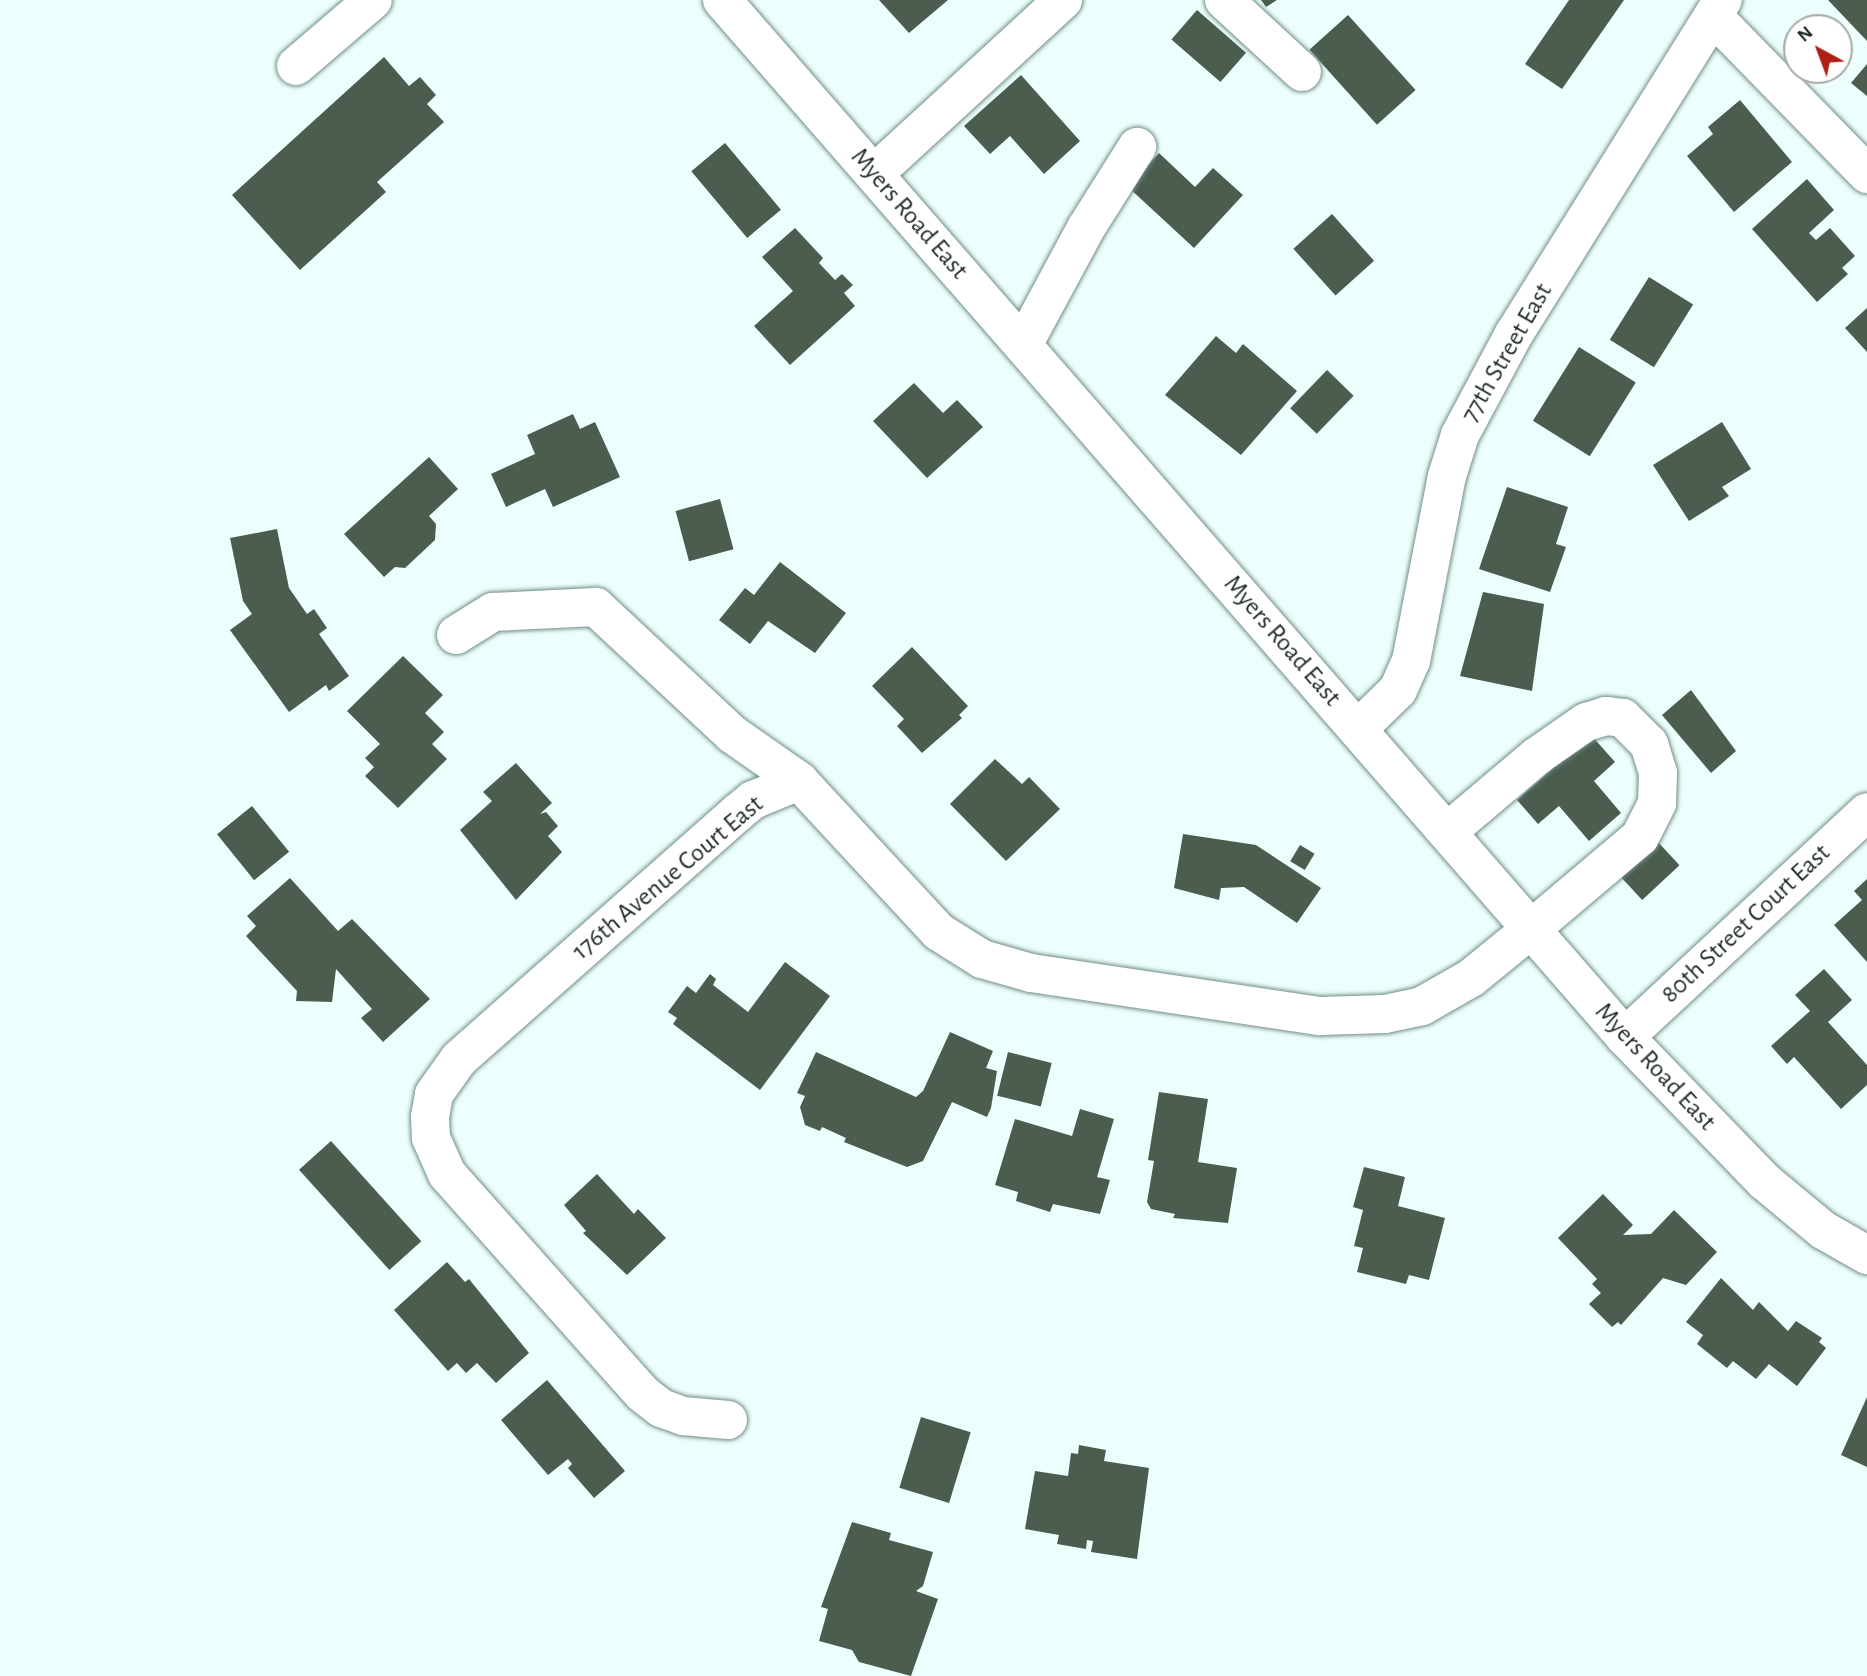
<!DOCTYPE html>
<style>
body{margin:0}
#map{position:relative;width:1867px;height:1676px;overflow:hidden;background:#edfffc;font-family:"Alegreya Sans",sans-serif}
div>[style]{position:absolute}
.building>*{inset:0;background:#4a5d4f;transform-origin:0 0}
.roads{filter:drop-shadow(0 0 2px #728d89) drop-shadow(0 0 2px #728d89)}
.minor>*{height:38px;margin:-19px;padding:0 19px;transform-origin:19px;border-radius:19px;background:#fff}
span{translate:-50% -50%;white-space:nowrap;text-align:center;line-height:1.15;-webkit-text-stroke:7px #fff;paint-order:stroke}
.street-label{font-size:26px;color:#1f2b29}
.north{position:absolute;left:1783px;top:14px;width:70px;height:70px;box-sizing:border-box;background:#fff;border:2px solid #a5aaa9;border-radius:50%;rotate:319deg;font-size:19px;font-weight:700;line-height:28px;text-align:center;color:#1f2b29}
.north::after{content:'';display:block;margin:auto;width:24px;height:32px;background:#af1f15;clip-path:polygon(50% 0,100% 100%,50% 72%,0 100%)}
</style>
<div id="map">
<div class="building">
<i style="clip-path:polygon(879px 0,948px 0,909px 33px)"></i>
<i style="clip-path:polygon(1261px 0,1277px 0,1266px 7px)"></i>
<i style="clip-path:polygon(1569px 0,1624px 0,1562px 89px,1525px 64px)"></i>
<i style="clip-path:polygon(1828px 0,1867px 0,1867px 41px)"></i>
<i style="left:1197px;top:10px;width:65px;height:39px;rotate:41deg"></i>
<i style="left:1348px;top:15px;width:101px;height:52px;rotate:48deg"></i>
<i style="clip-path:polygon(384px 57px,409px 86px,420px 77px,436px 95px,427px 104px,444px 122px,377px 182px,386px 192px,300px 270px,232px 195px)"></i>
<i style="clip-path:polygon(1867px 64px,1867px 96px,1851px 83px)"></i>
<i style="clip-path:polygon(1021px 75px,1080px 141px,1044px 174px,1010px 136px,990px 154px,964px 126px)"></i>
<i style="clip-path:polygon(1740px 100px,1792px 162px,1734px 212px,1687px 156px,1713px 134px,1708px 127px)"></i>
<i style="left:725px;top:143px;width:87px;height:44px;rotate:50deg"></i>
<i style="clip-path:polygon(1159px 153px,1195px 187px,1213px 168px,1243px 195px,1194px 248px,1128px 187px)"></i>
<i style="clip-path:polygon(1807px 179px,1834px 210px,1809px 233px,1816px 240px,1830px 228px,1855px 256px,1842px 268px,1848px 274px,1817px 302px,1752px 229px)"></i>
<i style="left:1332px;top:214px;width:63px;height:52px;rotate:48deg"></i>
<i style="clip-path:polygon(795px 228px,823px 258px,819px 263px,835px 280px,842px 274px,853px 285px,844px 293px,855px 306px,790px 365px,754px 326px,793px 291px,762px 257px)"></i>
<i style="left:1649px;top:277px;width:52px;height:74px;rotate:32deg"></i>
<i style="clip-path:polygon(1867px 308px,1867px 352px,1845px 328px)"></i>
<i style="clip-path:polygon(1216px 336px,1236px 353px,1243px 344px,1297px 391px,1241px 455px,1165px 395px)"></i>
<i style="left:1579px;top:347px;width:67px;height:87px;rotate:32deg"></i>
<i style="left:1327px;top:370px;width:37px;height:53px;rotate:44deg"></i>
<i style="clip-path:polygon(914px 383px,943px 413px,957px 400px,983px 427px,927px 478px,873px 421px)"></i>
<i style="clip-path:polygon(573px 414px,580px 429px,595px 422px,620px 477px,553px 507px,545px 489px,506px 507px,491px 474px,535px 454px,527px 435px)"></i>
<i style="clip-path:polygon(1722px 422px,1751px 469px,1722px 487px,1729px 496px,1689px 521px,1653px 465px)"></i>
<i style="clip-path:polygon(429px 457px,458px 489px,429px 516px,436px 524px,435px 540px,405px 568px,395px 567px,384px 577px,344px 534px)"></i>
<i style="clip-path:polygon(1507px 487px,1568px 507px,1556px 544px,1566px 547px,1550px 592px,1479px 569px)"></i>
<i style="left:720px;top:499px;width:52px;height:46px;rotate:75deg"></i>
<i style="clip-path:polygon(277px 529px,289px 588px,307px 614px,314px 609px,327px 628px,319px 634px,349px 676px,329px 691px,326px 685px,289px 712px,230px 630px,252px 614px,243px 601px,230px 538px)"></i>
<i style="clip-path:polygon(780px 562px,846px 613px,815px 653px,768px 621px,750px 644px,719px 620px,745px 588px,754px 595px)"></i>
<i style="clip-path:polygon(1483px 592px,1544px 604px,1532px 691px,1460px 676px)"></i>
<i style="clip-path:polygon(912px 647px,968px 706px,959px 715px,962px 718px,922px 753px,897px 726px,904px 719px,872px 686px)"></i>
<i style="clip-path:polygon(403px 656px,443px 695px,425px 713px,444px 732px,432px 744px,447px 759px,398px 808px,365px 776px,374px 767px,365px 758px,380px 744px,347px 711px)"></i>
<i style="clip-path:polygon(1691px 690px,1736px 751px,1711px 773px,1662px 715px)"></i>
<i style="clip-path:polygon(1591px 735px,1615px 762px,1594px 781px,1621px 813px,1589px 841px,1559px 806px,1538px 824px,1517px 800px)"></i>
<i style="clip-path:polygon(995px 759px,1022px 784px,1029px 777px,1060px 809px,1006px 861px,950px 804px)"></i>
<i style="clip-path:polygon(516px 763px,552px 803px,540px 814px,546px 812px,558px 826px,548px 836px,562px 852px,516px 900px,460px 830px,492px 801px,483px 792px)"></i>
<i style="left:252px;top:806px;width:59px;height:45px;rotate:51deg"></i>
<i style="clip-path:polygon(1183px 834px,1256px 845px,1321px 888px,1297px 923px,1244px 887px,1221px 888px,1219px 900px,1174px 888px)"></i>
<i style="left:1657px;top:841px;width:33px;height:51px;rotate:47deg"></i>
<i style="left:1300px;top:845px;width:17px;height:19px;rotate:31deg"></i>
<i style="clip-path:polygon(290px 878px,338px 931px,352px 919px,430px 999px,383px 1042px,361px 1018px,372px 1009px,336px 969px,332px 1002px,296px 1001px,297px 991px,246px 936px,256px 926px,247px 916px)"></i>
<i style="clip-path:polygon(1867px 879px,1867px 962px,1834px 925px,1862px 900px,1854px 891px)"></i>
<i style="clip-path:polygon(785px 962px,830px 996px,760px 1090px,673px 1024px,677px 1018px,668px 1012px,687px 986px,696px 993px,710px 974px,716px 979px,713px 985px,748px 1012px)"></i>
<i style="clip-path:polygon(1824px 969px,1852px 1000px,1828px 1022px,1867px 1065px,1867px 1085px,1841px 1109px,1794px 1057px,1787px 1064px,1771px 1046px,1810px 1011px,1795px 995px)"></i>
<i style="clip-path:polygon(950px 1032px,993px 1051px,986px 1068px,997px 1071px,991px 1108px,987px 1117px,952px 1102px,923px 1161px,907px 1167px,844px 1142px,846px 1138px,822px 1127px,820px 1131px,805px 1125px,800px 1107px,805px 1096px,797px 1093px,816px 1052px,916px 1097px,923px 1091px)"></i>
<i style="left:1008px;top:1052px;width:45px;height:45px;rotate:14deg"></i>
<i style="clip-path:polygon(1159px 1092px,1208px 1099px,1198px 1162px,1237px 1168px,1228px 1223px,1173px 1218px,1175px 1214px,1151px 1209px,1147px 1202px,1154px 1161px,1148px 1160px)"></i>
<i style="clip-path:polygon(1080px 1109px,1114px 1119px,1097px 1177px,1110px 1180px,1100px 1214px,1053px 1204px,1050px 1212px,1016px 1201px,1018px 1192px,995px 1185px,1015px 1119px,1072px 1136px)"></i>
<i style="left:331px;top:1141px;width:135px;height:43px;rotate:48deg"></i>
<i style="clip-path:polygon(1364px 1167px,1405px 1177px,1398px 1206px,1445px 1218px,1429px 1280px,1409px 1275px,1406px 1284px,1357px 1272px,1363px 1248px,1354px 1246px,1363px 1210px,1353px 1207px)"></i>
<i style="clip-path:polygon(597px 1174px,634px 1214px,638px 1209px,666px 1238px,627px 1275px,583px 1233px,586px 1231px,564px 1205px)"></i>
<i style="clip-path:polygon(1603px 1194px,1633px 1225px,1623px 1235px,1651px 1234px,1674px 1210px,1717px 1252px,1686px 1285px,1663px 1278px,1621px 1325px,1618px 1322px,1612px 1327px,1589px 1304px,1601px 1293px,1592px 1284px,1597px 1279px,1558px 1238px)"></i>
<i style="clip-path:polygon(447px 1262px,465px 1282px,469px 1279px,529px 1353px,496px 1383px,477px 1363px,466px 1373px,457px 1363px,448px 1371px,394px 1310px)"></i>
<i style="clip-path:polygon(1721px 1278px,1753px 1310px,1759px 1302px,1788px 1331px,1796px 1321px,1822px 1338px,1819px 1342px,1826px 1348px,1797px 1386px,1769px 1364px,1756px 1379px,1733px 1361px,1727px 1368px,1697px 1344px,1703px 1335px,1686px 1322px)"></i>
<i style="clip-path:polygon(547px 1380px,625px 1471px,594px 1498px,568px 1468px,572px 1464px,568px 1459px,548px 1475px,501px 1420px)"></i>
<i style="clip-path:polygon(1867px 1397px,1867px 1467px,1841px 1455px)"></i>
<i style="left:921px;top:1417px;width:52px;height:74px;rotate:17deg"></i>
<i style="clip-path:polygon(1079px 1445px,1106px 1450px,1104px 1461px,1149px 1468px,1137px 1559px,1091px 1552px,1093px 1541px,1087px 1540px,1086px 1549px,1057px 1544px,1059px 1535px,1025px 1529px,1035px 1471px,1068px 1476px,1071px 1453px,1078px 1454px)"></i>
<i style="clip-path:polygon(852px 1522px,891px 1533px,889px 1540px,933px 1552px,923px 1586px,916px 1591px,938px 1599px,911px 1676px,859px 1662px,852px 1650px,819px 1641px,828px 1609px,821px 1607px)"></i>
</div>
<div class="roads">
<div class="minor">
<i style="left:722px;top:0;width:1375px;rotate:48.95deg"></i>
<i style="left:1625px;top:1037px;width:200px;rotate:46deg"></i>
<i style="left:1764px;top:1181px;width:77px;rotate:39.7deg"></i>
<i style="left:1823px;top:1230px;width:51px;rotate:29.6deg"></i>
<i style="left:1224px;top:0;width:106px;rotate:42.7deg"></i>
<i style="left:1713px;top:16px;width:221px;rotate:45.7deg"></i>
<i style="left:296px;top:66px;width:101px;rotate:-40.6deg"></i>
<i style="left:874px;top:174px;width:257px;rotate:-42.6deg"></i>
<i style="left:1023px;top:345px;width:133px;rotate:-61.7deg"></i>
<i style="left:1086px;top:228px;width:96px;rotate:-57.8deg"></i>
<i style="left:456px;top:635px;width:44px;rotate:-31.9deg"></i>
<i style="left:493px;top:612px;width:103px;rotate:-2.8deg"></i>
<i style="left:596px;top:607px;width:186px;rotate:43deg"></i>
<i style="left:732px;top:734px;width:82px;rotate:35deg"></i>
<i style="left:799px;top:781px;width:206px;rotate:47.2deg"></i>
<i style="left:939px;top:932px;width:51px;rotate:32.1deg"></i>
<i style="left:982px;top:959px;width:51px;rotate:15.9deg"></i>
<i style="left:1031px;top:973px;width:292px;rotate:8.5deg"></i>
<i style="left:1320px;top:1016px;width:65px;rotate:-1.8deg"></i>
<i style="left:1385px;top:1014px;width:38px;rotate:-12deg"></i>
<i style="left:1422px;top:1006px;width:56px;rotate:-29.7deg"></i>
<i style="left:1471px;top:978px;width:76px;rotate:-39.1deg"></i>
<i style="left:1530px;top:930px;width:144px;rotate:-40.2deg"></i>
<i style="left:1640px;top:837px;width:38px;rotate:-63deg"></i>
<i style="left:1657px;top:803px;width:30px;rotate:-88deg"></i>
<i style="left:1658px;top:773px;width:30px;rotate:-107deg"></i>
<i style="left:1649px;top:744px;width:37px;rotate:-135deg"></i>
<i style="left:1623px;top:718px;width:17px;rotate:-173deg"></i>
<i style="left:1606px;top:716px;width:21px;rotate:163deg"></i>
<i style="left:1586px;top:722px;width:60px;rotate:145.2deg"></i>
<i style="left:1537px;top:756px;width:118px;rotate:139.8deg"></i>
<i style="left:1358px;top:729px;width:56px;rotate:-44.3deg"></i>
<i style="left:1398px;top:690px;width:32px;rotate:-66deg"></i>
<i style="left:1411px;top:661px;width:188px;rotate:-79deg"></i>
<i style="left:1447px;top:476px;width:43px;rotate:-72.4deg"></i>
<i style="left:1460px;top:435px;width:115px;rotate:-61.9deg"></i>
<i style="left:1514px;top:334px;width:394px;rotate:-58deg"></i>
<i style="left:1625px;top:1037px;width:330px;rotate:-42.9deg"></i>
<i style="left:728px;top:1420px;width:45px;rotate:-174.9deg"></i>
<i style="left:683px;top:1416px;width:23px;rotate:-160deg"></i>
<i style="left:661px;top:1408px;width:24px;rotate:-142deg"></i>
<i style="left:642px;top:1393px;width:293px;rotate:-131.7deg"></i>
<i style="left:447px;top:1174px;width:39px;rotate:-114deg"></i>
<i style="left:431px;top:1138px;width:21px;rotate:-93deg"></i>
<i style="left:430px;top:1117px;width:23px;rotate:-80deg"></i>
<i style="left:434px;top:1094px;width:43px;rotate:-54.5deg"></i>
<i style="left:459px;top:1059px;width:371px;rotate:-41.5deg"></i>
<i style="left:737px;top:813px;width:21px;rotate:-39deg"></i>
<i style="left:753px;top:800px;width:50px;rotate:-22.4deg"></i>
</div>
</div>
<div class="street-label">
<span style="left:909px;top:214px;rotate:49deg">Myers Road East</span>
<span style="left:1507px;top:353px;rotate:-60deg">77th Street East</span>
<span style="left:1282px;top:641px;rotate:49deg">Myers Road East</span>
<span style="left:668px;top:878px;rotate:-40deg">176th Avenue Court East</span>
<span style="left:1746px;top:924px;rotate:-43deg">80th Street Court East</span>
<span style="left:1655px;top:1067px;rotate:47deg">Myers Road East</span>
</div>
<div class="north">N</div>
</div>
